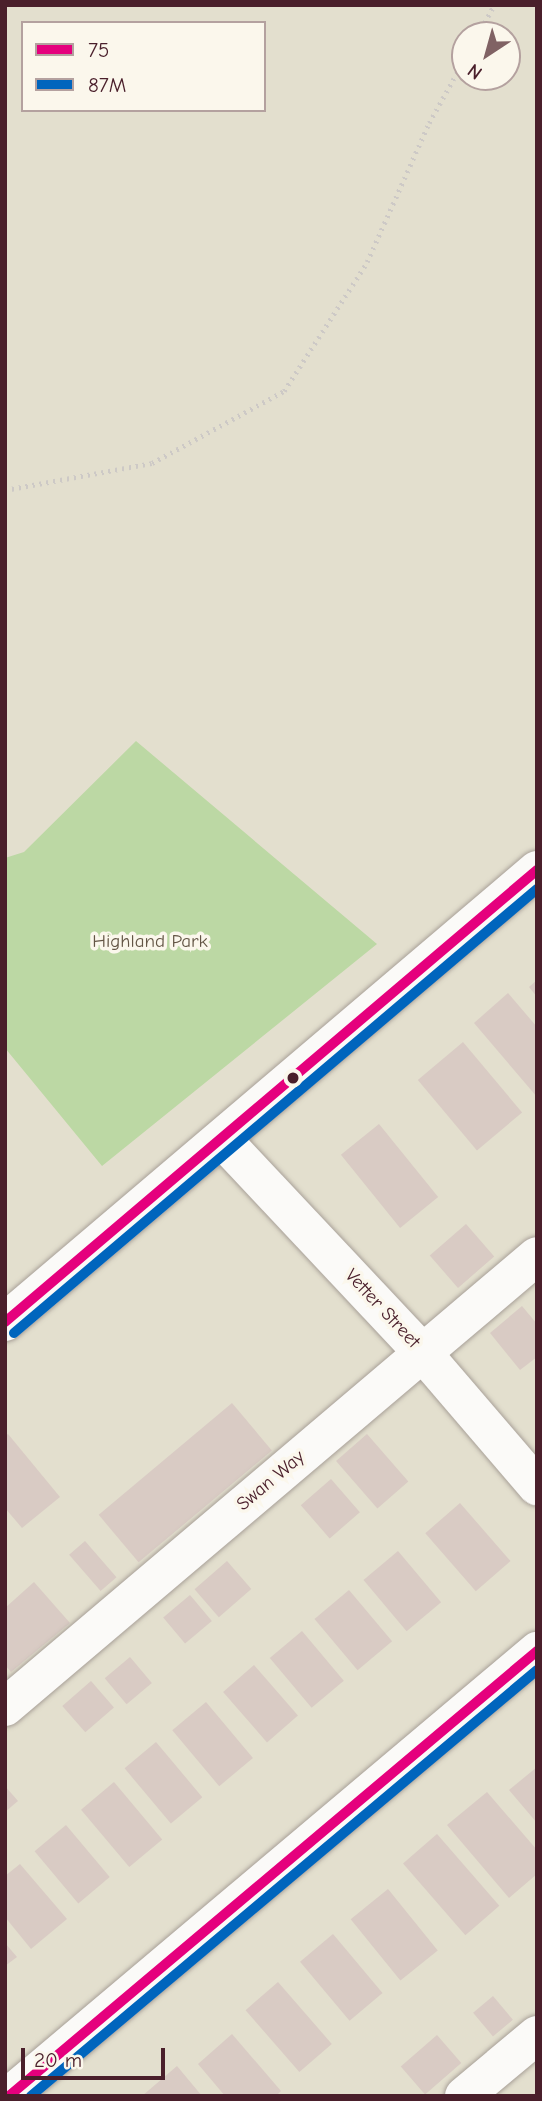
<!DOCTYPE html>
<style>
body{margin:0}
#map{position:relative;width:542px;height:2101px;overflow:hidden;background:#e3dfce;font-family:"Comic Neue",sans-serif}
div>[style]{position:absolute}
.green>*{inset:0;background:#bcd8a4}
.building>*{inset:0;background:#d9cbc4;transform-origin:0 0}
.path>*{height:4.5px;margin-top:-2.25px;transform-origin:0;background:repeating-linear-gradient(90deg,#cdc9c6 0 2px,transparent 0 7px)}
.roads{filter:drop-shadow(0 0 2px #a8a098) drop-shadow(0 0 2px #a8a098)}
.minor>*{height:38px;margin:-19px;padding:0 19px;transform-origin:19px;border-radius:19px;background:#fbfaf8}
.bus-1>*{height:10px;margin:-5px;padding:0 5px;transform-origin:5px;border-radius:5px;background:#e5007d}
.bus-2>*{height:10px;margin:-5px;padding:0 5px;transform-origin:5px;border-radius:5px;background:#0065bd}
.dots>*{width:19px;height:19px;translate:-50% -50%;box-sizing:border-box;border:4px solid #fbf7ec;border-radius:50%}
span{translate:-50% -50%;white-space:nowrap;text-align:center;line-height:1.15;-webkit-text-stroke:7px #fbf7ec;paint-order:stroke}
.park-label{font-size:19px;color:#635545}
.street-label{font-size:19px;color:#4a1f2b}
.frame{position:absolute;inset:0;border:7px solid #4a1f2b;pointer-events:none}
.legend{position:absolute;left:21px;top:21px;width:245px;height:91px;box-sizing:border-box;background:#fbf7ec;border:2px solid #b4a19f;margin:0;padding:9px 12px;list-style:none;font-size:21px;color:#4a1f2b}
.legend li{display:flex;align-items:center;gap:14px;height:35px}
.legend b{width:35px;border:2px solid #b4a19f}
.north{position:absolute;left:451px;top:21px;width:70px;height:70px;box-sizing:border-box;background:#fbf7ec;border:2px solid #b4a19f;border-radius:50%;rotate:216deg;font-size:19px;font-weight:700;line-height:28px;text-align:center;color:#4a1f2b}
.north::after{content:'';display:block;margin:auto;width:24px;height:32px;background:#806264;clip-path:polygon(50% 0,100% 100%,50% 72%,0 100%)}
.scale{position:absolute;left:21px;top:2048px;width:144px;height:32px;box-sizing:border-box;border:4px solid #4a1f2b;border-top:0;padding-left:9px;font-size:21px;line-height:24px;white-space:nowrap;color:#4a1f2b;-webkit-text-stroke:5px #fbf7ec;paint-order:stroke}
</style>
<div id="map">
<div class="green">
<i style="clip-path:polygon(136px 741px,377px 944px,102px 1166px,5px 1048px,5px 858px,24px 852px)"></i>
</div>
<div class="building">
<i style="clip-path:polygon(537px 980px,537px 997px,529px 987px)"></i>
<i style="clip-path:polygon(508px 993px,537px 1027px,537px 1097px,474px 1023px)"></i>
<i style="left:463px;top:1042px;width:92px;height:59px;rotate:50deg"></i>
<i style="left:379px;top:1124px;width:94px;height:49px;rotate:51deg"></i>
<i style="left:466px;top:1224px;width:43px;height:48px;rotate:49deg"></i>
<i style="clip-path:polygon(522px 1306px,537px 1324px,537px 1357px,520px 1370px,490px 1333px)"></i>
<i style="left:232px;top:1403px;width:62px;height:174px;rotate:50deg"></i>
<i style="clip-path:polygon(8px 1434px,60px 1497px,22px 1528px,5px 1508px,5px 1436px)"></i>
<i style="left:367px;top:1434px;width:63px;height:41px;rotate:49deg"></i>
<i style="left:331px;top:1479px;width:44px;height:40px;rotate:49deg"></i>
<i style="left:460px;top:1503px;width:77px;height:46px;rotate:49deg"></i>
<i style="left:85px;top:1541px;width:48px;height:21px;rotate:49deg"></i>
<i style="left:398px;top:1551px;width:67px;height:45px;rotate:50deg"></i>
<i style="left:227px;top:1561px;width:37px;height:43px;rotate:49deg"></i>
<i style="clip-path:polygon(34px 1582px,70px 1623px,11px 1672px,5px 1665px,5px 1608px)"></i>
<i style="left:349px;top:1590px;width:67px;height:45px;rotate:50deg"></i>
<i style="left:190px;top:1595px;width:34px;height:35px;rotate:50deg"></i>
<i style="left:302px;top:1631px;width:65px;height:42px;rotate:50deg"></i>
<i style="left:130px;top:1657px;width:34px;height:33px;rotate:50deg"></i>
<i style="left:254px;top:1665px;width:67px;height:41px;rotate:49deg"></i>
<i style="left:91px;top:1681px;width:35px;height:38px;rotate:49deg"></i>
<i style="left:206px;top:1702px;width:73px;height:44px;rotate:50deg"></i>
<i style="left:156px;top:1742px;width:72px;height:41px;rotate:50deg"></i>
<i style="clip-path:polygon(537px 1767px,537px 1823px,509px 1790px)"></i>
<i style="left:114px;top:1782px;width:75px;height:43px;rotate:50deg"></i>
<i style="clip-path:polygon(5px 1786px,18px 1801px,5px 1812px)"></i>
<i style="clip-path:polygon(487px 1792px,537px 1850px,537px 1874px,509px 1898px,447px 1825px)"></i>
<i style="left:66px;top:1825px;width:68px;height:41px;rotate:50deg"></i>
<i style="left:437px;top:1834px;width:95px;height:45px;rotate:49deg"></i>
<i style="clip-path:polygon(20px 1864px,67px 1919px,31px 1949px,5px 1917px,5px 1876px)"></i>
<i style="left:388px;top:1889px;width:79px;height:48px;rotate:51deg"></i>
<i style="left:333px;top:1934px;width:77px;height:43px;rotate:50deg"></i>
<i style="clip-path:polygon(5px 1943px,17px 1957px,5px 1966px)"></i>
<i style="left:278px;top:1982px;width:82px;height:43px;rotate:49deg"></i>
<i style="left:493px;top:1996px;width:31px;height:26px;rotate:50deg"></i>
<i style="clip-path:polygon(232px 2034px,281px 2091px,276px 2096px,225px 2096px,198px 2064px)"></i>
<i style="left:437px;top:2035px;width:37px;height:48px;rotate:49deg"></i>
<i style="clip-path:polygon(177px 2066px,202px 2096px,142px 2096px)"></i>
</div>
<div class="path">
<i style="left:478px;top:35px;width:34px;rotate:-62deg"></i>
<i style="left:5px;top:490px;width:149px;rotate:-10.4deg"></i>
<i style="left:152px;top:463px;width:150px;rotate:-28.6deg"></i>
<i style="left:284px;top:391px;width:153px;rotate:-57.2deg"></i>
<i style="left:367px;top:262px;width:152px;rotate:-66deg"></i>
<i style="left:429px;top:123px;width:74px;rotate:-61deg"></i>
</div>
<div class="roads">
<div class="minor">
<i style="left:222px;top:1139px;width:292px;rotate:46.8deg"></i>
<i style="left:422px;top:1352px;width:177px;rotate:49.4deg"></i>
<i style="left:5px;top:1322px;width:698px;rotate:-40.35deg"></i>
<i style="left:5px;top:1707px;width:697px;rotate:-40.29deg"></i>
<i style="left:9px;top:2096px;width:691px;rotate:-40.12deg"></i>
<i style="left:464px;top:2096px;width:95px;rotate:-39.9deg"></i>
</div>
</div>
<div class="bus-1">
<i style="left:5px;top:1322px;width:698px;rotate:-40.35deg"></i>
<i style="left:9px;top:2096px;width:691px;rotate:-40.12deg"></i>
</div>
<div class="bus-2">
<i style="left:14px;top:1333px;width:686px;rotate:-40.33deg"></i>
<i style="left:31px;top:2096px;width:661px;rotate:-40.09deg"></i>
</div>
<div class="dots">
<i style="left:293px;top:1078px;background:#4a1f2b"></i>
</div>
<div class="park-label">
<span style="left:150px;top:942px">Highland Park</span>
</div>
<div class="street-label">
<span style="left:382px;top:1309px;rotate:47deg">Vetter Street</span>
<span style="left:271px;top:1481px;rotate:-40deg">Swan Way</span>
</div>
<div class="frame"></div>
<ul class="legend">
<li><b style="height:9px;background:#e5007d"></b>75</li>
<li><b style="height:9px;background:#0065bd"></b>87M</li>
</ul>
<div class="north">N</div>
<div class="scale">20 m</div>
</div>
